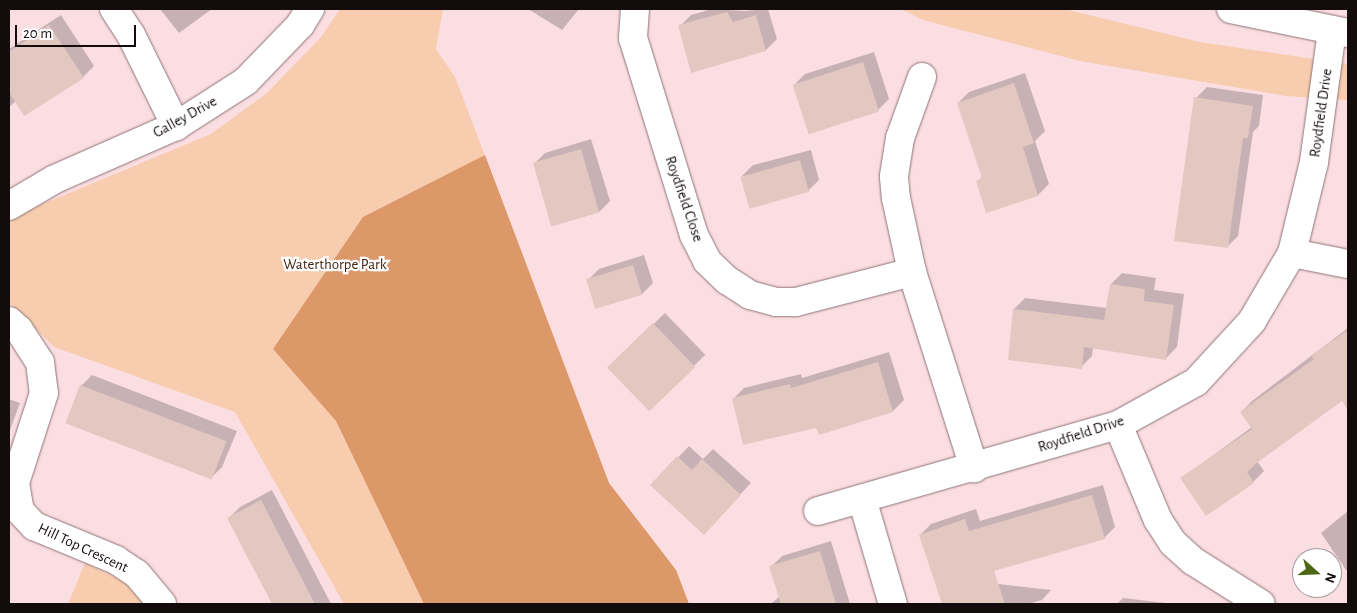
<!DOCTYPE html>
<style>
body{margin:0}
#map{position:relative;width:1357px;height:613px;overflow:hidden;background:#fbdee2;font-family:"Alegreya Sans",sans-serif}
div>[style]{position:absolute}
.green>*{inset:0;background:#f8ccaf}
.forest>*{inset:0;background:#dd986a}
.shadow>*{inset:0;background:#0003;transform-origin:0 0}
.building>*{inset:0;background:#e3c7c1;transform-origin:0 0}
.roads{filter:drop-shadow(0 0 1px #8d7377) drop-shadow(0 0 1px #8d7377)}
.minor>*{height:28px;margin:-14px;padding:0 14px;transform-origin:14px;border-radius:14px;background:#fff}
span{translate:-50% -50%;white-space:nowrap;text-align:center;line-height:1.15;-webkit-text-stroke:4.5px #fff;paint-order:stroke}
.street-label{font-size:15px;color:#140b0c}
.park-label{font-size:15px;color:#402410}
.frame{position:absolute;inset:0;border:10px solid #140b0c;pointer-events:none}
.north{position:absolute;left:1292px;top:548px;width:50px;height:50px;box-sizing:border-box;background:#fff;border:1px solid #a19d9e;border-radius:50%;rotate:110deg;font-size:14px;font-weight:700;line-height:20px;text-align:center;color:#140b0c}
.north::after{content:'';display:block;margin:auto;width:18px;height:22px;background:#4d6514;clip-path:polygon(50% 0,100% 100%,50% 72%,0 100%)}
.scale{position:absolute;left:15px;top:25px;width:121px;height:22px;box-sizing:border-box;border:2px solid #140b0c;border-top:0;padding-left:6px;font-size:15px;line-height:18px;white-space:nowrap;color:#140b0c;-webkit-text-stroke:4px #fff;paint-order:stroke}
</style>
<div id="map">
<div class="green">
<i style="clip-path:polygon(340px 9px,443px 9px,436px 49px,455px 77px,609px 483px,676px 570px,689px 604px,344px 604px,235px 412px,54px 347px,9px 302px,9px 222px,26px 211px,211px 134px,267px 93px,321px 37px)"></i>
<i style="clip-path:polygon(901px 9px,1064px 9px,1200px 42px,1348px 64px,1348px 100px,1286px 96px,1080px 61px,923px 20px)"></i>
<i style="clip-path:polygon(85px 563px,131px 585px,146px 604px,68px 604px)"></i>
</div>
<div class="forest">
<i style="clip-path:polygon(485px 155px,609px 483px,676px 570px,689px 604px,424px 604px,336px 421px,273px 349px,363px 217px)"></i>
</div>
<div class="shadow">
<i style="clip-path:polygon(160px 9px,212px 9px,179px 33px)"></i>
<i style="clip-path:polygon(528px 9px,579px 9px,562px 30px)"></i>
<i style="clip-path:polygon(712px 9px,744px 11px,768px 9px,777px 39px,766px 50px,692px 71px,680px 26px,691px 15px)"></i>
<i style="clip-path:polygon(61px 15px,94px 66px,83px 77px,16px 101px,9px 107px,9px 49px)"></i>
<i style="clip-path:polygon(874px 52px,889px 99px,878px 110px,794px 85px,805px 74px)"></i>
<i style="clip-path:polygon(1025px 73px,1045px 131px,1035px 141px,1049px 184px,1038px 195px,978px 181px,983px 176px,958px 103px,969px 92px)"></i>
<i style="clip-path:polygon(1207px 87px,1263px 95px,1259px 126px,1253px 132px,1238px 236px,1227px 247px,1196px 98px)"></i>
<i style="clip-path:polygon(591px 139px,610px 201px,599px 212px,552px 226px,534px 164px,545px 153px)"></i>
<i style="clip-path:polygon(811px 150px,819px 180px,808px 191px,742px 176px,753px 165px)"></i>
<i style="clip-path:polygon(644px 255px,653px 283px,642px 294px,588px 280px,599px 269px)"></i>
<i style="clip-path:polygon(1122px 273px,1156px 278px,1154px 290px,1184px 294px,1177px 347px,1166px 358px,1093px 347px,1092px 356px,1081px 367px,1014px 309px,1025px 298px,1107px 308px,1111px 284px)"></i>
<i style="left:665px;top:313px;width:58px;height:78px;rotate:46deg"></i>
<i style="clip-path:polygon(1348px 328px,1348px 409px,1342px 400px,1257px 461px,1264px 471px,1253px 482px,1182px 478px,1252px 427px,1241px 412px,1252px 401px)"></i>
<i style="clip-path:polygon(889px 352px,904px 400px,893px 411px,819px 433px,817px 426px,733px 399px,744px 388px,801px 374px,802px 378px)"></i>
<i style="clip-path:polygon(92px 375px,237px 431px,222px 467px,211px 478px,81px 386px)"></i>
<i style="clip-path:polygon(9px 399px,20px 403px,9px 433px)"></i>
<i style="clip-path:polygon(689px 446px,703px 459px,713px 449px,751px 483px,714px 522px,652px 485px)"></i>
<i style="clip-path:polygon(1103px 485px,1115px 527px,1104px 538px,920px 535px,931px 524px,976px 509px,980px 521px)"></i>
<i style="clip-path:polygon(272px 490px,331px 604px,273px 604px,229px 518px,240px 507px)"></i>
<i style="clip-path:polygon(1348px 511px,1348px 573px,1321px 533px)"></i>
<i style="clip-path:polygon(831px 541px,850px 604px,771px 604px,780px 596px,771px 567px,782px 556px)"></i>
<i style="clip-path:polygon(962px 580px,1051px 590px,1042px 600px,1028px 604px,956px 604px,951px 591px)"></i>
<i style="clip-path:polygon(1123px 598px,1175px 604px,1117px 604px)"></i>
</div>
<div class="building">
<i style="clip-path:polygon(727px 12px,733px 22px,756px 15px,766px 51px,691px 73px,678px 25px)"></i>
<i style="clip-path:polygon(49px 25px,84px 78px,24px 116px,9px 92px,9px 52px)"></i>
<i style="left:863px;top:62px;width:52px;height:74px;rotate:72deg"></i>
<i style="clip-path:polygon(1014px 83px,1034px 143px,1023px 147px,1038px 196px,986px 213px,976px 181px,982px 178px,957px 103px)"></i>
<i style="clip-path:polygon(1194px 97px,1253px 106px,1248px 138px,1243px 138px,1228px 248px,1174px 241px)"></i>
<i style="left:581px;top:149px;width:66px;height:50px;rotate:74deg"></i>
<i style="left:800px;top:160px;width:33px;height:62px;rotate:74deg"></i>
<i style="left:633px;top:265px;width:31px;height:49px;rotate:73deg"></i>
<i style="clip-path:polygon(1110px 284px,1145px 289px,1144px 301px,1174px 305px,1166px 360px,1084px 347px,1082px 369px,1008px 360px,1013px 309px,1104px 320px)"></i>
<i style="left:653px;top:323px;width:61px;height:64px;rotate:46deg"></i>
<i style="clip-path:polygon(1348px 330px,1348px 411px,1342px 401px,1258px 462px,1247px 472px,1254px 483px,1206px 516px,1180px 478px,1252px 429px,1240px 412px,1314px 359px,1311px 355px)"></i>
<i style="clip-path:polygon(878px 362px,893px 412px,819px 435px,816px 428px,743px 445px,732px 398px,790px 384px,791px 388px)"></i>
<i style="left:80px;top:385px;width:157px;height:41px;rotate:21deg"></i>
<i style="clip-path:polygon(677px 456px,692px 470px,702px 459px,741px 495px,704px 535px,650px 485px)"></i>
<i style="clip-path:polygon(1092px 495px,1105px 539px,994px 571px,1005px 604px,942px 604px,919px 535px,965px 519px,969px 531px)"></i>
<i style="clip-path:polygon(261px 500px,315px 604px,272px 604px,227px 518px)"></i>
<i style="clip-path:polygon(820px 551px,836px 604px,781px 604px,769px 566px)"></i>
</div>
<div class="roads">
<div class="minor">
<i style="left:114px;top:9px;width:31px;rotate:57deg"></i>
<i style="left:131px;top:35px;width:102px;rotate:63.7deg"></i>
<i style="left:635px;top:9px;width:29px;rotate:94deg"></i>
<i style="left:633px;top:38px;width:206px;rotate:72.8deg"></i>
<i style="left:694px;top:235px;width:29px;rotate:63deg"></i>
<i style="left:707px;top:261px;width:28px;rotate:44deg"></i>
<i style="left:727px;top:280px;width:27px;rotate:33deg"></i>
<i style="left:750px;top:295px;width:27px;rotate:15deg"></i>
<i style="left:776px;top:302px;width:20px"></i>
<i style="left:796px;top:302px;width:120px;rotate:-14.5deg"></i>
<i style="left:1231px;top:9px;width:119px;rotate:11.6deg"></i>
<i style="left:922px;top:77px;width:65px;rotate:109.8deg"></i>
<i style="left:900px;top:138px;width:39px;rotate:99deg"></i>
<i style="left:894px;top:177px;width:21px;rotate:85deg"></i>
<i style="left:896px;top:198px;width:76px;rotate:77.8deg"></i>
<i style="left:912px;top:272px;width:206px;rotate:72.4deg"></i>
<i style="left:9px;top:206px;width:53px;rotate:-30.4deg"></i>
<i style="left:55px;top:179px;width:132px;rotate:-23.7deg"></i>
<i style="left:176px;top:126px;width:83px;rotate:-32.7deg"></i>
<i style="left:246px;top:81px;width:78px;rotate:-46deg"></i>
<i style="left:300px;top:25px;width:19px;rotate:-58deg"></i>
<i style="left:1292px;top:253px;width:57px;rotate:11.1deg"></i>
<i style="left:9px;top:321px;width:13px;rotate:42deg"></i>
<i style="left:19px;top:330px;width:38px;rotate:57deg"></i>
<i style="left:40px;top:362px;width:31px;rotate:83deg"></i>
<i style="left:44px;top:393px;width:95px;rotate:107.9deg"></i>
<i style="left:15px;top:483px;width:28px;rotate:80deg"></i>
<i style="left:20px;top:511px;width:21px;rotate:47deg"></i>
<i style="left:34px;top:526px;width:89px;rotate:22.5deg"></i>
<i style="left:116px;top:560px;width:25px;rotate:34deg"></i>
<i style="left:137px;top:574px;width:39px;rotate:50deg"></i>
<i style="left:1118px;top:425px;width:103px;rotate:67.2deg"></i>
<i style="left:1158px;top:520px;width:27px;rotate:57deg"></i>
<i style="left:1173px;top:543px;width:27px;rotate:42deg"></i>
<i style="left:1193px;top:561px;width:80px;rotate:32.3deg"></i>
<i style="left:862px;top:499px;width:109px;rotate:73.6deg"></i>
<i style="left:818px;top:511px;width:312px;rotate:-16deg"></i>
<i style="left:1118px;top:425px;width:89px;rotate:-28.9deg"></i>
<i style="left:1196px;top:382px;width:83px;rotate:-47.4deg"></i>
<i style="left:1252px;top:321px;width:79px;rotate:-59.5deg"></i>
<i style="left:1292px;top:253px;width:94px;rotate:-76.4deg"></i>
<i style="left:1314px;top:162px;width:132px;rotate:-82.2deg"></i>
</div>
</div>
<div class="street-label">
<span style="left:1321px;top:113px;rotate:-82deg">Roydfield Drive</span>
<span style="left:185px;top:117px;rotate:-29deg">Galley Drive</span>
<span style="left:684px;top:199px;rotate:71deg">Roydfield Close</span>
<span style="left:1081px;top:434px;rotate:-18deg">Roydfield Drive</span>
<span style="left:83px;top:548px;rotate:25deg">Hill Top Crescent</span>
</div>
<div class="park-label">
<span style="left:335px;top:265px">Waterthorpe Park</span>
</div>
<div class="frame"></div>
<div class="north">N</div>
<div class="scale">20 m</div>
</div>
